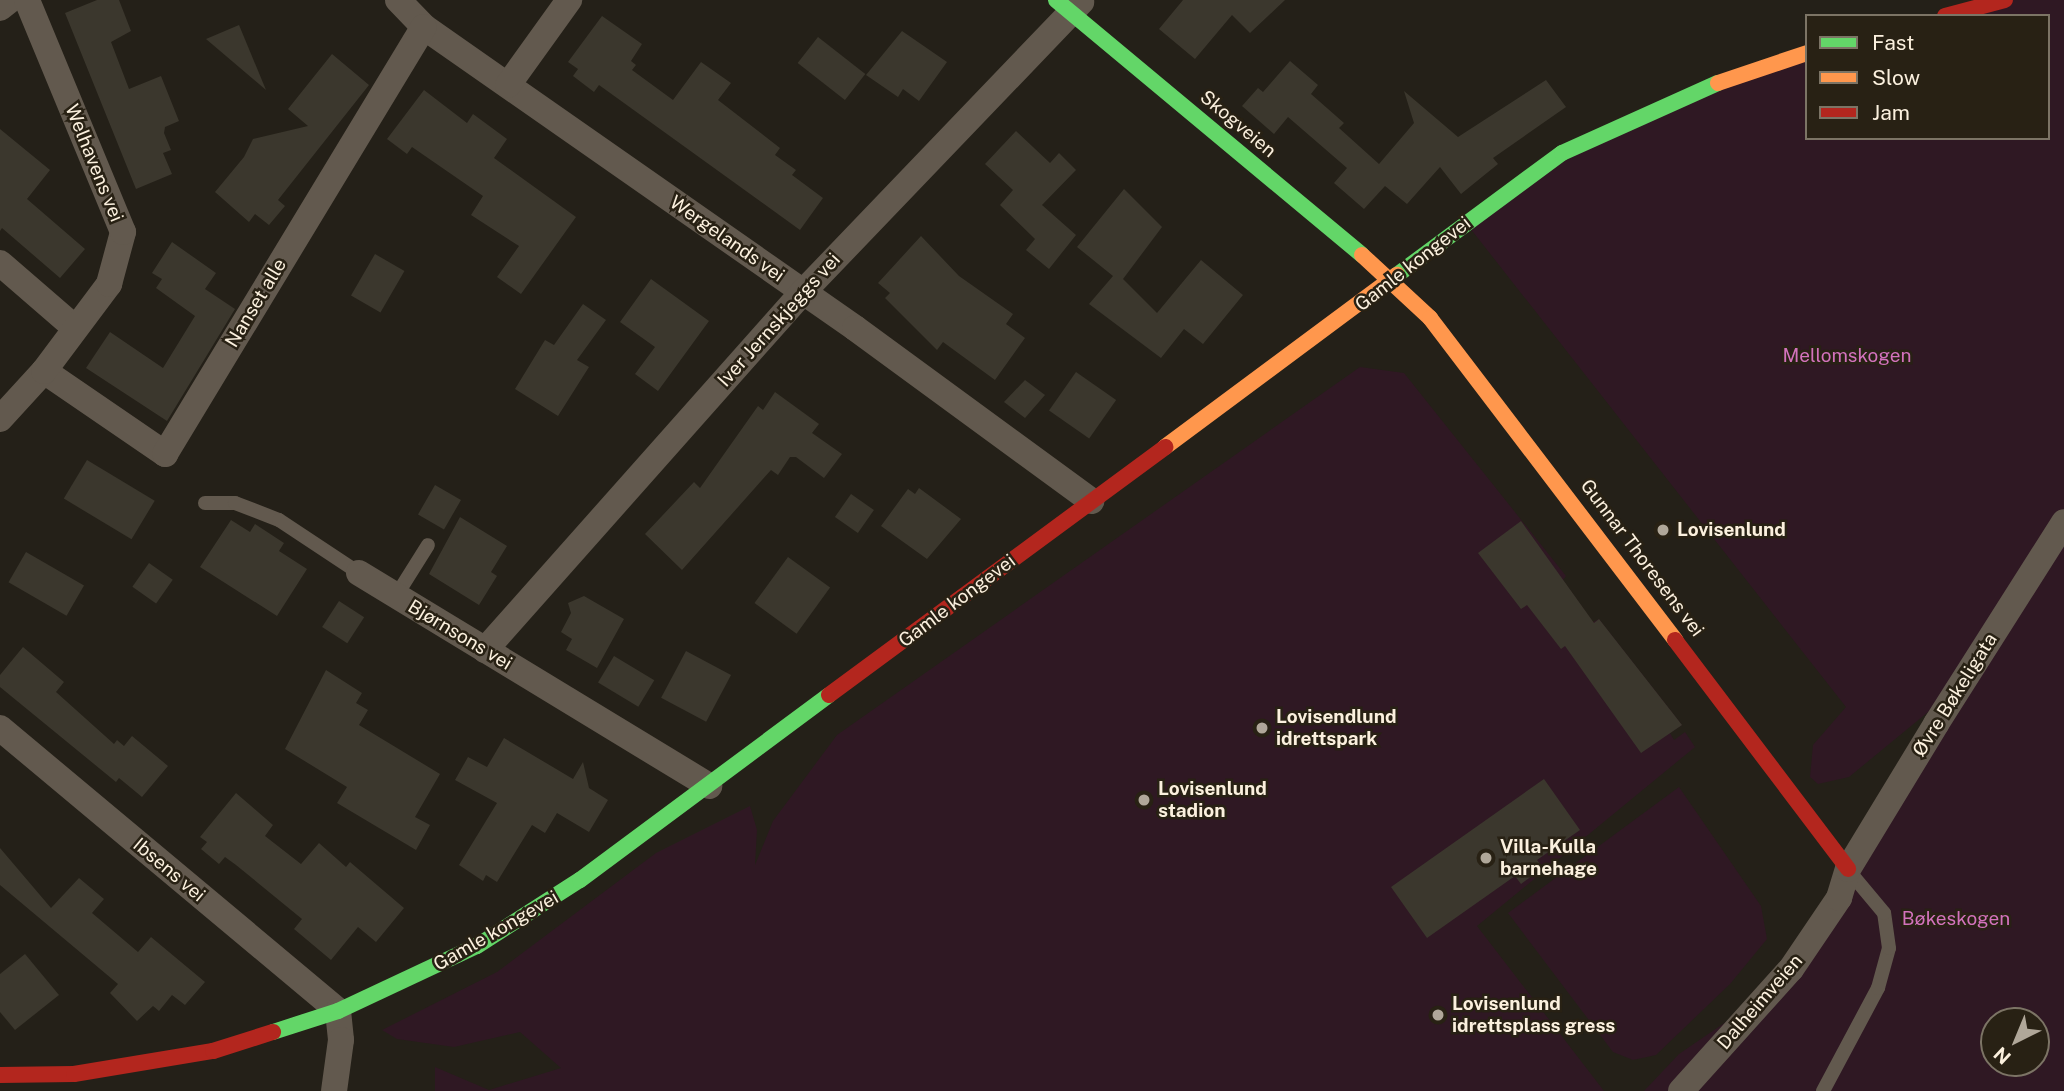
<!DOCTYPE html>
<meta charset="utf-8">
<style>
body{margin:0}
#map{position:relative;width:2064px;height:1091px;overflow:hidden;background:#242018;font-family:"Public Sans",sans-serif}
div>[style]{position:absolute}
.green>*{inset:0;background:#2f1823}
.building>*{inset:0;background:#3b372d;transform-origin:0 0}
.lane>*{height:14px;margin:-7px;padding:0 7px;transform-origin:7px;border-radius:7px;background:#62594e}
.street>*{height:26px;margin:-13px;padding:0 13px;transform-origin:13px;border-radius:13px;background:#62594e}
.fast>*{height:16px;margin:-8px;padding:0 8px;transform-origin:8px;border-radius:8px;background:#63d668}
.slow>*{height:16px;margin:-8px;padding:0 8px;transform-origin:8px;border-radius:8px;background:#ff974d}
.jam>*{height:16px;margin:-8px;padding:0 8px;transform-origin:8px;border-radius:8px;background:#b3261e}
.dots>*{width:19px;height:19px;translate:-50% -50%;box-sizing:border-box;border:4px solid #282114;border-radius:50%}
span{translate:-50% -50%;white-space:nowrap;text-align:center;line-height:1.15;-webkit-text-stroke:5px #282114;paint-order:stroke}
.street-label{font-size:19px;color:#fbf0de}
.park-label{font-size:19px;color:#d372bc}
.poi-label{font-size:19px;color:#fbf0de;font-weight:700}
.left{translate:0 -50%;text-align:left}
.legend{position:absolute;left:1805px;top:14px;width:245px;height:126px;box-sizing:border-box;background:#282114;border:2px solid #7c7465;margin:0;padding:9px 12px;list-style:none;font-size:21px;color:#fbf0de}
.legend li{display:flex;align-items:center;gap:14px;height:35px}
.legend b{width:35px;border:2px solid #7c7465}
.north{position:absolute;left:1980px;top:1007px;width:70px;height:70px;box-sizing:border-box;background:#282114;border:2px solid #7c7465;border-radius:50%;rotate:223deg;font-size:19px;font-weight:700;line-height:28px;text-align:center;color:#fbf0de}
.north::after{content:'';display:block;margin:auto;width:24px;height:32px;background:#b0a799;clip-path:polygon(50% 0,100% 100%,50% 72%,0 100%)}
</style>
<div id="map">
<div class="green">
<i style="clip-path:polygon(evenodd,2005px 0,2064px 0,2064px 1091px,1644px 1091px,1679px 1054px,1805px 968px,1967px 680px,1849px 777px,1818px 784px,1810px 777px,1813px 745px,1846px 707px,1466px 223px,1562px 153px,1807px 53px,1807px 138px,2048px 138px,2048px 16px,1945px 16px,2005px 0,1994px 1021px,2036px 1021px,2036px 1063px,1994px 1063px,1994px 1021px)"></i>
<i style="clip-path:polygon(1360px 367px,1404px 373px,1566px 576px,1563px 580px,1593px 622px,1599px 619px,1682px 725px,1670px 733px,1674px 740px,1685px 732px,1695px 747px,1477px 926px,1604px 1091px,435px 1091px,435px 1067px,489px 1090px,561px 1068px,520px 1032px,454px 1047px,397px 1039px,382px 1030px,497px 972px,656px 853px,750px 806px,757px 830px,755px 865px,773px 821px,837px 735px)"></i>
<i style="clip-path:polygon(1679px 787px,1761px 906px,1767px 939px,1730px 984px,1656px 1055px,1633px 1060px,1613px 1052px,1508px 913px)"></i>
</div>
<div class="building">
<i style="clip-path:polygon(97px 0,119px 0,131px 31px,111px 42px,129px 89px,161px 76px,179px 121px,165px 127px,164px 133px,171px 150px,163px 153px,172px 174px,136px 189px,65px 13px)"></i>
<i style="clip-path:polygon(1183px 0,1285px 0,1250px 33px,1232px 15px,1195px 59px,1159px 29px)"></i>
<i style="clip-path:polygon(602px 16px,642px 44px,631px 61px,636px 65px,632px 70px,673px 100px,701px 62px,731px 83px,718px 100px,780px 148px,775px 155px,796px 170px,792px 175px,823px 198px,800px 230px,599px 85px,594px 92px,573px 76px,578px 69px,568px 62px)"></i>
<i style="clip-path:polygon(239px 25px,266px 90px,206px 39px)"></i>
<i style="clip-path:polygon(902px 31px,947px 62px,919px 101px,903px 89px,898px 97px,866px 75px)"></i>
<i style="left:818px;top:37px;width:60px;height:33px;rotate:38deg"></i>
<i style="clip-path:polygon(332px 54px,369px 85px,278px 200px,285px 206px,269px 225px,255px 214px,249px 222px,215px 192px,244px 157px,253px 139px,308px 126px,288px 109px)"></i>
<i style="clip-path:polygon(1290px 61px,1318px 85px,1311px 94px,1344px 123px,1339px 128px,1379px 164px,1414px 123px,1404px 91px,1458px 137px,1546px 80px,1566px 107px,1493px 158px,1498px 164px,1461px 194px,1440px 167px,1407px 204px,1385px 186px,1364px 209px,1334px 183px,1347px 168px,1288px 117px,1274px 134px,1242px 106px,1258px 88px,1263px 92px)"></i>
<i style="clip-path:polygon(424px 90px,467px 123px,473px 114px,507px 139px,494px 158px,576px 217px,521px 294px,497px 277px,519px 246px,471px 215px,483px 196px,412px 147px,407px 154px,387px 139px)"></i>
<i style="clip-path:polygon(0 129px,50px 170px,27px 199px,85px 249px,60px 278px,2px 228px,0 231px)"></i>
<i style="clip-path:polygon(1016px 131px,1050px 163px,1059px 153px,1076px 170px,1042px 205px,1076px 235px,1049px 269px,1026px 250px,1035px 239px,1000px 205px,1013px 190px,985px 164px)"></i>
<i style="clip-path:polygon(1124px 189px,1162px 227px,1123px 279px,1157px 313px,1201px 260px,1243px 295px,1203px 344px,1184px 329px,1161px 358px,1089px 304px,1113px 276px,1077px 247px)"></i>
<i style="clip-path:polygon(921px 236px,959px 276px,1013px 314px,1006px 324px,1025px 338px,995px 380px,943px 342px,937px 350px,885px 298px,890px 293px,878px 283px)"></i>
<i style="clip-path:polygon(172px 242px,216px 273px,205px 289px,235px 309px,167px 421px,86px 368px,110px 332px,163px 368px,195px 316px,156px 288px,162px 279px,152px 273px)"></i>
<i style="left:375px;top:254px;width:34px;height:48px;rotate:30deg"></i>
<i style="clip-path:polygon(651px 279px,709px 321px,658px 391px,635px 374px,655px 347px,620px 322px)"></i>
<i style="clip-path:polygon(583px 304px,606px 320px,577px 360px,589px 367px,558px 416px,515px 389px,545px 340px,554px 345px)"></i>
<i style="left:1076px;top:372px;width:49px;height:47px;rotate:35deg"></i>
<i style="clip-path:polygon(1025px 380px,1045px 395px,1025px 418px,1004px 402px)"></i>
<i style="clip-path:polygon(775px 392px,819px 424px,812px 433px,842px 454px,824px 478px,796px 457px,790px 457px,778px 475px,771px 470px,682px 570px,645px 534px,694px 482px,700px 488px,758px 406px,763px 410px)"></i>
<i style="left:87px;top:460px;width:79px;height:45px;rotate:31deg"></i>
<i style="left:435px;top:485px;width:30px;height:34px;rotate:30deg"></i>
<i style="clip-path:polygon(919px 488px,961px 519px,927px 559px,881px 526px,908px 489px,915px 494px)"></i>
<i style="left:851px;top:494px;width:28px;height:28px;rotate:35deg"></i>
<i style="clip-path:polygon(460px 517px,507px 546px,491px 572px,497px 576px,479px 605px,429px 574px)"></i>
<i style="clip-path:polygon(231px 520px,250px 532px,255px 524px,284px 543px,279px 551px,307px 569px,277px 616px,200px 567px)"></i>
<i style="clip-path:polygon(1521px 521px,1594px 623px,1599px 619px,1682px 725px,1641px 753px,1565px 646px,1561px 649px,1527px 605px,1521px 609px,1478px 553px)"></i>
<i style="left:26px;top:552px;width:67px;height:35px;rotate:30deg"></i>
<i style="left:788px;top:557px;width:52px;height:57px;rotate:36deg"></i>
<i style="left:149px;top:563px;width:29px;height:29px;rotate:35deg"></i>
<i style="clip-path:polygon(584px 596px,624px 619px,597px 668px,566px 650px,572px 639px,561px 632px,571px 613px,568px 603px)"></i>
<i style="left:339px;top:601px;width:30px;height:31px;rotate:33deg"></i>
<i style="clip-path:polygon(23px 647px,64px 682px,56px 692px,114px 744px,117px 740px,124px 746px,132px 736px,168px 766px,142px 797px,119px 778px,116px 782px,0 687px,0 675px)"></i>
<i style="left:686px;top:651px;width:51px;height:53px;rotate:28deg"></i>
<i style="left:614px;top:656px;width:47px;height:31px;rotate:31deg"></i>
<i style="clip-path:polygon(326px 670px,362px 693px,356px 703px,368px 710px,359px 725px,440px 774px,415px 817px,430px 825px,416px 850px,337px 803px,347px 787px,285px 749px)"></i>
<i style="clip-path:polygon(504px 738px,573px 779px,583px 762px,589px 788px,608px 800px,589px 832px,557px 813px,545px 833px,532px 825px,497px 882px,486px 875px,483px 881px,459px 865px,497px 803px,455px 780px,468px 757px,487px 767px)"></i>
<i style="clip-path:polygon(1544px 779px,1580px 830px,1537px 860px,1543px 868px,1521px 884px,1515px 876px,1427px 938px,1391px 887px)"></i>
<i style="clip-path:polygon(236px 793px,273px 825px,265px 836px,301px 864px,319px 843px,346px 867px,350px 862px,404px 908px,376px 942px,358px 927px,331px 960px,294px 929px,302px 919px,236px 865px,225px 857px,219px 864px,201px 849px,207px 842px,200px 837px)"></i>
<i style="clip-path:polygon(0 848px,51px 908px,79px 878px,104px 899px,92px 913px,138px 952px,151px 937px,205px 982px,185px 1005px,172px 995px,159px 1011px,153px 1006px,137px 1021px,110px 993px,118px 984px,0 885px)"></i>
<i style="clip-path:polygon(25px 954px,59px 995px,15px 1030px,0 1012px,0 974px)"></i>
</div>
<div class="lane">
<i style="left:205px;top:503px;width:30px"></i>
<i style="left:235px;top:503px;width:47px;rotate:21.1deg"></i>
<i style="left:279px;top:520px;width:96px;rotate:33.5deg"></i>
<i style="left:396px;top:596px;width:60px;rotate:-57.9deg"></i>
<i style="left:1823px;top:1091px;width:117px;rotate:-61.9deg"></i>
<i style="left:1878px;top:988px;width:41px;rotate:-74.6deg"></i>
<i style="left:1889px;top:948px;width:35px;rotate:-98deg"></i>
<i style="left:1884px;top:913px;width:56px;rotate:-129.9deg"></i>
</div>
<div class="street">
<i style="left:398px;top:0;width:37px;rotate:46deg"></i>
<i style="left:424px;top:27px;width:526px;rotate:34.93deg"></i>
<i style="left:855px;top:328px;width:293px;rotate:36.2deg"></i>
<i style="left:0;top:8px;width:13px;rotate:-39deg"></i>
<i style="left:508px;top:85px;width:105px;rotate:-54.3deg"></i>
<i style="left:0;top:263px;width:98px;rotate:40.9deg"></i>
<i style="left:44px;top:371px;width:147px;rotate:34.4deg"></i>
<i style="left:165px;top:454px;width:499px;rotate:-58.8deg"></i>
<i style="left:0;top:419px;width:65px;rotate:-47.5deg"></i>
<i style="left:44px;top:371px;width:109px;rotate:-53.2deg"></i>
<i style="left:109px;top:284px;width:54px;rotate:-74.9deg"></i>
<i style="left:123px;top:232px;width:251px;rotate:-112.5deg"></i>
<i style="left:359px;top:573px;width:410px;rotate:31.3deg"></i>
<i style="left:485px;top:650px;width:479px;rotate:-48.4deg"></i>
<i style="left:803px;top:292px;width:402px;rotate:-46.2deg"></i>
<i style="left:0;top:728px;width:441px;rotate:39.9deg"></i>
<i style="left:338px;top:1011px;width:29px;rotate:84deg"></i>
<i style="left:341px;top:1040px;width:51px;rotate:97.8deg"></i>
<i style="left:1681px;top:1091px;width:164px;rotate:-48deg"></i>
<i style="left:1791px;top:969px;width:86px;rotate:-55.9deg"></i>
<i style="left:1839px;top:898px;width:30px;rotate:-73deg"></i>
<i style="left:1848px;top:869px;width:170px;rotate:-58.7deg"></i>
<i style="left:1936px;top:724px;width:239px;rotate:-57.6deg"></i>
</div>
<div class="fast">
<i style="left:1056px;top:0;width:398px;rotate:39.8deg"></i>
<i style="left:1397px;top:275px;width:205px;rotate:-36.5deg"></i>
<i style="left:1562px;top:153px;width:171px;rotate:-24.2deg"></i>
<i style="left:273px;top:1032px;width:68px;rotate:-17.9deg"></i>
<i style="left:338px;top:1011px;width:153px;rotate:-25.1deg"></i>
<i style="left:477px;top:946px;width:122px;rotate:-32.7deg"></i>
<i style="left:580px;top:880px;width:310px;rotate:-36.6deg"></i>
</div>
<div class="slow">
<i style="left:1718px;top:83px;width:94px;rotate:-18.6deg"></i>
<i style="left:1362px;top:255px;width:93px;rotate:42.8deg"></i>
<i style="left:1430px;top:318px;width:405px;rotate:52.7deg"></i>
<i style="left:1165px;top:447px;width:289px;rotate:-36.6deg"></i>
</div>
<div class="jam">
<i style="left:1945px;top:16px;width:62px;rotate:-14.9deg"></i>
<i style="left:1675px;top:640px;width:287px;rotate:52.9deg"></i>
<i style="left:829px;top:695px;width:418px;rotate:-36.4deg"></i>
<i style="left:0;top:1075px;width:74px;rotate:-0.8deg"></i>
<i style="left:74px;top:1074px;width:141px;rotate:-9.4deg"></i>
<i style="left:213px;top:1051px;width:63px;rotate:-17.6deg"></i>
</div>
<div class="dots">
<i style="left:1663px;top:530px;background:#b0a799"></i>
<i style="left:1262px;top:728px;background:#b0a799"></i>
<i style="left:1144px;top:800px;background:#b0a799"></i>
<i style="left:1486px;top:858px;background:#b0a799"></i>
<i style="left:1438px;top:1015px;background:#b0a799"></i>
</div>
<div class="street-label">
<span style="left:1238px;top:124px;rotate:40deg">Skogveien</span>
<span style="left:94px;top:163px;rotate:68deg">Welhavens vei</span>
<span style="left:727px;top:239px;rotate:35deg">Wergelands vei</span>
<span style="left:1413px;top:264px;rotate:-38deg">Gamle kongevei</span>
<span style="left:256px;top:303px;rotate:-59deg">Nanset alle</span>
<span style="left:779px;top:320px;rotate:-48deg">Iver Jernskjeggs vei</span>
<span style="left:1642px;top:558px;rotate:53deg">Gunnar Thoresens vei</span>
<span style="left:957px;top:601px;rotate:-37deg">Gamle kongevei</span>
<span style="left:460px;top:635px;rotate:31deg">Bjørnsons vei</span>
<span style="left:1955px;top:695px;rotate:-58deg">Øvre Bøkeligata</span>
<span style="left:169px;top:870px;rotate:40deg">Ibsens vei</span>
<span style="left:496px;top:931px;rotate:-30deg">Gamle kongevei</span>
<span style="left:1760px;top:1002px;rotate:-49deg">Dalheimveien</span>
</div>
<div class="park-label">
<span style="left:1847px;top:356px">Mellomskogen</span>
<span style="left:1956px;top:919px">Bøkeskogen</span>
</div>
<div class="poi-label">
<span class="left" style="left:1677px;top:530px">Lovisenlund</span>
<span class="left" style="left:1276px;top:728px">Lovisendlund<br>idrettspark</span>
<span class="left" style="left:1158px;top:800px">Lovisenlund<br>stadion</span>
<span class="left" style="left:1500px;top:858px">Villa-Kulla<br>barnehage</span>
<span class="left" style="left:1452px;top:1015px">Lovisenlund<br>idrettsplass gress</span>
</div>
<ul class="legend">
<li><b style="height:9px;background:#63d668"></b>Fast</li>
<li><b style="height:9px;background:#ff974d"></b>Slow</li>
<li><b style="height:9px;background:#b3261e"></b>Jam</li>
</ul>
<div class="north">N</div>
</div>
